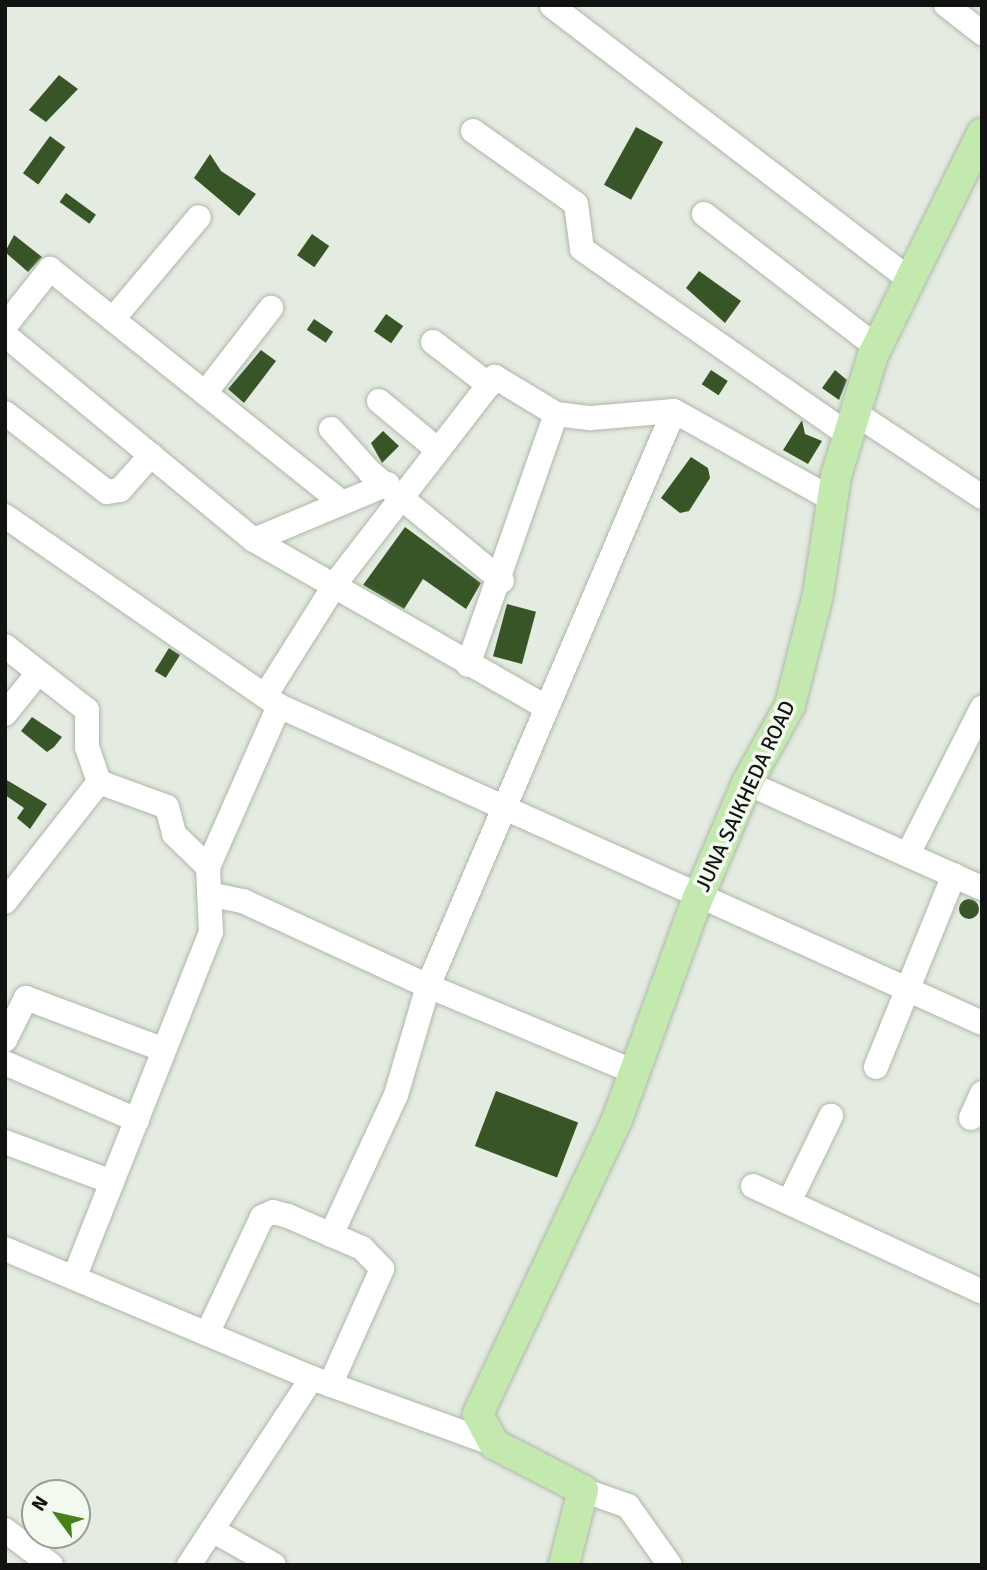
<!DOCTYPE html>
<style>
body{margin:0}
#map{position:relative;width:987px;height:1570px;overflow:hidden;background:#e4ece1;font-family:Signika,sans-serif}
div>[style]{position:absolute}
.building>*{inset:0;background:#375526;transform-origin:0 0}
.round{border-radius:50%}
.roads{filter:drop-shadow(0 0 2px #afb6ab) drop-shadow(0 0 2px #afb6ab)}
.minor>*{height:24px;margin:-12px;padding:0 12px;transform-origin:12px;border-radius:12px;background:#fff}
.major>*{height:30px;margin:-15px;padding:0 15px;transform-origin:15px;border-radius:15px;background:#c4e9af}
span{translate:-50% -50%;white-space:nowrap;text-align:center;line-height:1.15;-webkit-text-stroke:7px #f2f9ee;paint-order:stroke}
.street-label{font-size:21px;color:#10130f}
.frame{position:absolute;inset:0;border:7px solid #10130f;pointer-events:none}
.north{position:absolute;left:21px;top:1479px;width:70px;height:70px;box-sizing:border-box;background:#f2f9ee;border:2px solid #989d95;border-radius:50%;rotate:303deg;font-size:19px;font-weight:700;line-height:28px;text-align:center;color:#10130f}
.north::after{content:'';display:block;margin:auto;width:24px;height:32px;background:#47811b;clip-path:polygon(50% 0,100% 100%,50% 72%,0 100%)}
</style>
<div id="map">
<div class="building">
<i style="clip-path:polygon(59px 75px,78px 89px,46px 122px,29px 110px)"></i>
<i style="left:636px;top:127px;width:31px;height:66px;rotate:29deg"></i>
<i style="left:50px;top:136px;width:19px;height:46px;rotate:36deg"></i>
<i style="clip-path:polygon(210px 154px,221px 171px,256px 194px,239px 216px,194px 178px)"></i>
<i style="left:66px;top:193px;width:37px;height:11px;rotate:36deg"></i>
<i style="left:312px;top:234px;width:21px;height:26px;rotate:35deg"></i>
<i style="clip-path:polygon(14px 235px,42px 257px,28px 272px,5px 252px)"></i>
<i style="clip-path:polygon(699px 271px,741px 301px,725px 323px,686px 288px)"></i>
<i style="left:386px;top:314px;width:21px;height:21px;rotate:35deg"></i>
<i style="left:314px;top:319px;width:23px;height:13px;rotate:34deg"></i>
<i style="clip-path:polygon(261px 350px,276px 361px,244px 403px,228px 389px)"></i>
<i style="left:711px;top:370px;width:20px;height:17px;rotate:33deg"></i>
<i style="clip-path:polygon(835px 370px,847px 380px,839px 400px,822px 388px)"></i>
<i style="clip-path:polygon(802px 420px,805px 434px,822px 441px,808px 464px,783px 450px)"></i>
<i style="clip-path:polygon(383px 431px,399px 446px,382px 463px,371px 443px)"></i>
<i style="clip-path:polygon(691px 457px,708px 468px,710px 478px,689px 511px,680px 513px,661px 498px)"></i>
<i style="clip-path:polygon(405px 527px,481px 583px,466px 609px,423px 579px,404px 609px,363px 585px)"></i>
<i style="left:507px;top:604px;width:30px;height:54px;rotate:15deg"></i>
<i style="left:169px;top:648px;width:13px;height:27px;rotate:32deg"></i>
<i style="clip-path:polygon(32px 717px,62px 737px,54px 747px,47px 752px,21px 731px)"></i>
<i style="clip-path:polygon(5px 779px,47px 804px,30px 829px,17px 818px,24px 808px,5px 795px)"></i>
<i class="round" style="left:959px;top:899px;width:20px;height:20px"></i>
<i style="left:496px;top:1091px;width:88px;height:59px;rotate:21deg"></i>
</div>
<div class="roads">
<div class="minor">
<i style="left:946px;top:5px;width:46px;rotate:37.9deg"></i>
<i style="left:552px;top:6px;width:451px;rotate:37.4deg"></i>
<i style="left:473px;top:131px;width:126px;rotate:35.3deg"></i>
<i style="left:576px;top:204px;width:45px;rotate:82.4deg"></i>
<i style="left:582px;top:249px;width:325px;rotate:34.9deg"></i>
<i style="left:704px;top:214px;width:218px;rotate:37.6deg"></i>
<i style="left:113px;top:319px;width:133px;rotate:-49.9deg"></i>
<i style="left:5px;top:326px;width:73px;rotate:-51.7deg"></i>
<i style="left:50px;top:269px;width:373px;rotate:38.7deg"></i>
<i style="left:5px;top:335px;width:323px;rotate:39.5deg"></i>
<i style="left:254px;top:540px;width:336px;rotate:29.8deg"></i>
<i style="left:433px;top:342px;width:71px;rotate:37.5deg"></i>
<i style="left:205px;top:393px;width:108px;rotate:-52.2deg"></i>
<i style="left:379px;top:401px;width:77px;rotate:39.7deg"></i>
<i style="left:5px;top:413px;width:129px;rotate:37.8deg"></i>
<i style="left:107px;top:492px;width:13px;rotate:-9deg"></i>
<i style="left:120px;top:490px;width:47px;rotate:-48.5deg"></i>
<i style="left:855px;top:413px;width:152px;rotate:33.5deg"></i>
<i style="left:331px;top:429px;width:58px;rotate:47.8deg"></i>
<i style="left:370px;top:472px;width:171px;rotate:39.5deg"></i>
<i style="left:5px;top:516px;width:333px;rotate:34.7deg"></i>
<i style="left:279px;top:706px;width:176px;rotate:113.8deg"></i>
<i style="left:208px;top:867px;width:65px;rotate:87.4deg"></i>
<i style="left:211px;top:932px;width:372px;rotate:111.6deg"></i>
<i style="left:254px;top:540px;width:145px;rotate:-22.7deg"></i>
<i style="left:5px;top:646px;width:104px;rotate:38deg"></i>
<i style="left:87px;top:710px;width:37px;rotate:90deg"></i>
<i style="left:87px;top:747px;width:37px;rotate:71deg"></i>
<i style="left:99px;top:782px;width:152px;rotate:128.1deg"></i>
<i style="left:468px;top:665px;width:266px;rotate:-70.7deg"></i>
<i style="left:265px;top:696px;width:137px;rotate:-57.8deg"></i>
<i style="left:338px;top:580px;width:257px;rotate:-52.3deg"></i>
<i style="left:495px;top:377px;width:71px;rotate:31.2deg"></i>
<i style="left:556px;top:414px;width:35px;rotate:7deg"></i>
<i style="left:591px;top:418px;width:83px;rotate:-4.8deg"></i>
<i style="left:674px;top:411px;width:182px;rotate:29.2deg"></i>
<i style="left:279px;top:706px;width:771px;rotate:24.27deg"></i>
<i style="left:5px;top:714px;width:53px;rotate:-51.2deg"></i>
<i style="left:99px;top:782px;width:72px;rotate:20.2deg"></i>
<i style="left:167px;top:807px;width:28px;rotate:75deg"></i>
<i style="left:174px;top:834px;width:47px;rotate:44.1deg"></i>
<i style="left:747px;top:783px;width:257px;rotate:24.1deg"></i>
<i style="left:908px;top:854px;width:164px;rotate:-63.1deg"></i>
<i style="left:209px;top:894px;width:35px;rotate:12deg"></i>
<i style="left:243px;top:901px;width:204px;rotate:24.7deg"></i>
<i style="left:428px;top:986px;width:625px;rotate:-66.84deg"></i>
<i style="left:5px;top:1040px;width:47px;rotate:-63.4deg"></i>
<i style="left:26px;top:998px;width:147px;rotate:20.6deg"></i>
<i style="left:5px;top:1063px;width:144px;rotate:23.4deg"></i>
<i style="left:876px;top:1067px;width:207px;rotate:-67.9deg"></i>
<i style="left:971px;top:1118px;width:27px;rotate:-66deg"></i>
<i style="left:5px;top:1142px;width:114px;rotate:20.5deg"></i>
<i style="left:753px;top:1186px;width:252px;rotate:24.8deg"></i>
<i style="left:789px;top:1202px;width:96px;rotate:-64deg"></i>
<i style="left:331px;top:1235px;width:154px;rotate:-65.1deg"></i>
<i style="left:396px;top:1095px;width:114px;rotate:-73.6deg"></i>
<i style="left:428px;top:986px;width:224px;rotate:22.6deg"></i>
<i style="left:5px;top:1249px;width:333px;rotate:22.8deg"></i>
<i style="left:207px;top:1334px;width:129px;rotate:-64.8deg"></i>
<i style="left:262px;top:1217px;width:12px;rotate:-24deg"></i>
<i style="left:273px;top:1212px;width:16px;rotate:15deg"></i>
<i style="left:288px;top:1216px;width:81px;rotate:23.4deg"></i>
<i style="left:362px;top:1248px;width:29px;rotate:46deg"></i>
<i style="left:382px;top:1269px;width:127px;rotate:114.1deg"></i>
<i style="left:583px;top:1490px;width:48px;rotate:19.6deg"></i>
<i style="left:628px;top:1506px;width:72px;rotate:54.6deg"></i>
<i style="left:5px;top:1530px;width:58px;rotate:37.3deg"></i>
<i style="left:212px;top:1530px;width:71px;rotate:29.4deg"></i>
<i style="left:189px;top:1565px;width:224px;rotate:-56.7deg"></i>
<i style="left:312px;top:1378px;width:194px;rotate:19.9deg"></i>
</div>
<div class="major">
<i style="left:564px;top:1565px;width:77px;rotate:-75.8deg"></i>
<i style="left:583px;top:1490px;width:100px;rotate:-152.7deg"></i>
<i style="left:494px;top:1444px;width:34px;rotate:-118deg"></i>
<i style="left:478px;top:1414px;width:325px;rotate:-64.7deg"></i>
<i style="left:617px;top:1120px;width:236px;rotate:-70deg"></i>
<i style="left:698px;top:898px;width:125px;rotate:-66.9deg"></i>
<i style="left:747px;top:783px;width:89px;rotate:-61.1deg"></i>
<i style="left:790px;top:705px;width:114px;rotate:-75.8deg"></i>
<i style="left:818px;top:594px;width:119px;rotate:-81.3deg"></i>
<i style="left:836px;top:476px;width:127px;rotate:-73deg"></i>
<i style="left:873px;top:355px;width:247px;rotate:-63.8deg"></i>
</div>
</div>
<div class="street-label">
<span style="left:745px;top:796px;rotate:-65deg">JUNA SAIKHEDA ROAD</span>
</div>
<div class="frame"></div>
<div class="north">N</div>
</div>
